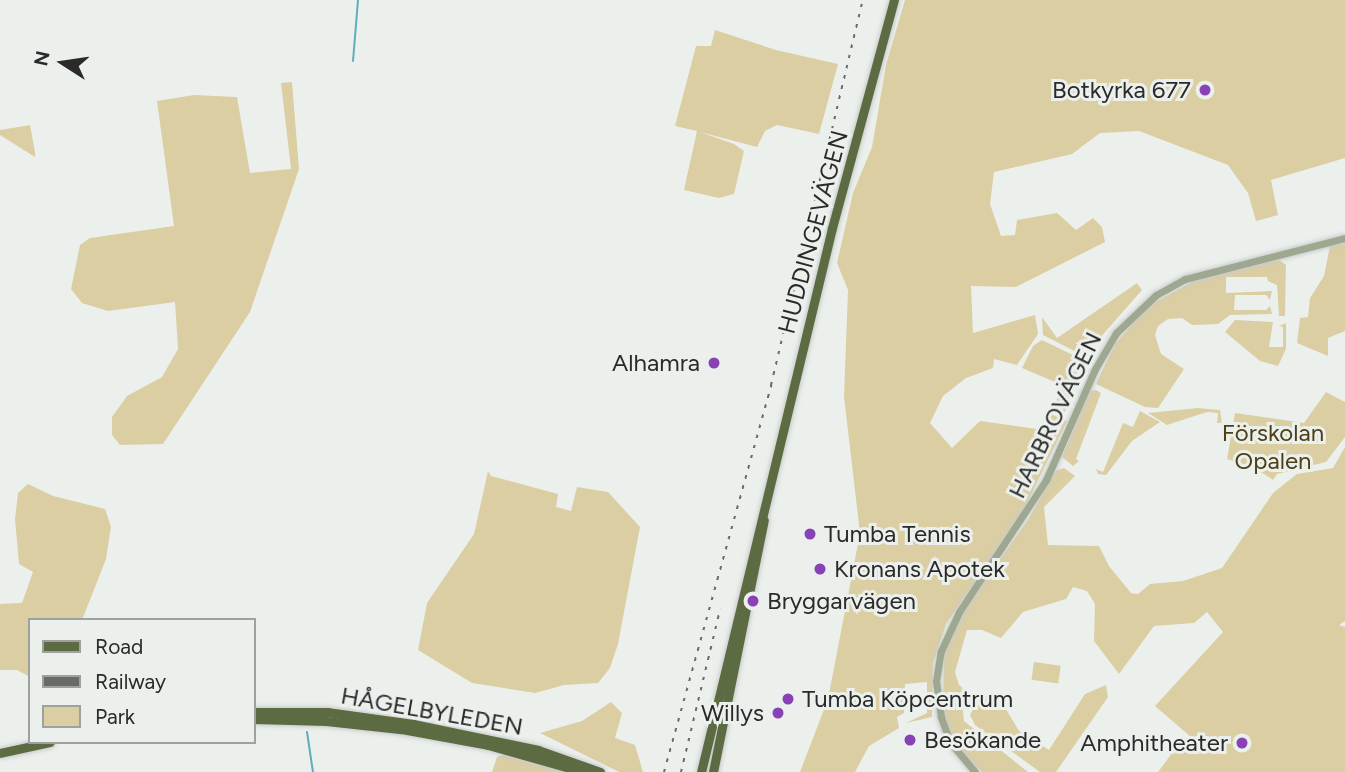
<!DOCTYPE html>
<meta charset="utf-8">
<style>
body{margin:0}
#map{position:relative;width:1345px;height:772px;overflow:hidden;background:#ecf0ed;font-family:Figtree,sans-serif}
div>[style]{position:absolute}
.green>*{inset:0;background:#dbcea3;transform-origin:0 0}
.stream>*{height:2px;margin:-1px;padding:0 1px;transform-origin:1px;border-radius:1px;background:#62aabc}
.roads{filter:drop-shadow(0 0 2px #c9ccca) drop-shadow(0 0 2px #c9ccca)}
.minor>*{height:7px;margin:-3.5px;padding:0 3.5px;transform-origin:3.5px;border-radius:3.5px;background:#9ea790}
.major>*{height:9px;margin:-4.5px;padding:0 4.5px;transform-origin:4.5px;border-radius:4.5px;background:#5c6b41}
.rail>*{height:2px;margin-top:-1px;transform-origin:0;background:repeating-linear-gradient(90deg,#696b69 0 3.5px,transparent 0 10.5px)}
.dots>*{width:19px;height:19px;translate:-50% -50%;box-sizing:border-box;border:4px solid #ecf0ed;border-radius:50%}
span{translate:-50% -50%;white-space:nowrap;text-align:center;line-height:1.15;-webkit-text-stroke:6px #ecf0ed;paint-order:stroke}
.poi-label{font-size:24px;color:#292a29}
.right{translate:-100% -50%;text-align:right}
.left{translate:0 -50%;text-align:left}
.street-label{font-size:24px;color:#292a29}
.park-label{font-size:24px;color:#4d4014}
.legend{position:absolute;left:28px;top:618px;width:228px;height:126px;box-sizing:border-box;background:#ecf0ed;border:2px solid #9ea19f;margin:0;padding:9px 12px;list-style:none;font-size:21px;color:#292a29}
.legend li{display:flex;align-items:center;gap:14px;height:35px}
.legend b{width:35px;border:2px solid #9ea19f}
.north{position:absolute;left:28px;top:28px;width:70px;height:70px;-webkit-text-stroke:5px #ecf0ed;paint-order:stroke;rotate:282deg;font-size:19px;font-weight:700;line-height:28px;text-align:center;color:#292a29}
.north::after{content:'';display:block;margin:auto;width:24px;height:32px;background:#292a29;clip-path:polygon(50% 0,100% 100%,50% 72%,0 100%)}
</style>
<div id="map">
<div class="green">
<i style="clip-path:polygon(905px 0,1345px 0,1345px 158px,1271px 180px,1278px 215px,1256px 221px,1248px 193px,1228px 165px,1139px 131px,1100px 133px,1072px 154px,994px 172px,990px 204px,1001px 236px,1015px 235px,1017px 220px,1057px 213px,1076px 230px,1093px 218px,1102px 227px,1105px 242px,1016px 287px,971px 286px,973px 333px,1035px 315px,1038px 334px,1017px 365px,994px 359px,993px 368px,966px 378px,943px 396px,930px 423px,952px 448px,980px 421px,1044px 430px,1051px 414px,1067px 421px,1021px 515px,946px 624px,933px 663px,932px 717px,906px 723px,927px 713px,927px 682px,905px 684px,904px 713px,897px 717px,899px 728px,869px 746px,855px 772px,800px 772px,828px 699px,860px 533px,844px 397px,848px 290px,837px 263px,853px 193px,872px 147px,886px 65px)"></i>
<i style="clip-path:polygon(715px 30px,776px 50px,838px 64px,819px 134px,777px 125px,765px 131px,757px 147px,700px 132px,734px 144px,744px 151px,734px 194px,719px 198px,684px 190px,697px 131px,675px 126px,696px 46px,711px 46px)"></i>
<i style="clip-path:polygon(292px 82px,299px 169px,250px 312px,163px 444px,120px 445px,112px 435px,112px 417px,127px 396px,162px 377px,178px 349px,175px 302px,108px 311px,82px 303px,71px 289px,80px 245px,90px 238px,174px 226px,157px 101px,194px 95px,237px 97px,250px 173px,291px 169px,281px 83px)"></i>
<i style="clip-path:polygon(30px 125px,35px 152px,35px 157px,0 135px,0 130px)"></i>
<i style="clip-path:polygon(1345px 243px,1345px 331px,1328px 338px,1328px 356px,1297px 343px,1300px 318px,1308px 317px,1310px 298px,1324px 276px,1330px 246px)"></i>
<i style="clip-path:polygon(1279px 260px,1286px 265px,1285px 316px,1279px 316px,1277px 285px,1268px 281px,1267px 277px,1226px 277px,1226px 293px,1272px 291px,1270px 300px,1266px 295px,1235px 295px,1234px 310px,1266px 310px,1270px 306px,1272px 314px,1230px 315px,1218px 324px,1192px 325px,1182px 318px,1168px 319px,1158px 326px,1155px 335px,1161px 354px,1184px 369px,1158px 408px,1145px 407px,1096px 384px,1115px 344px,1147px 307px,1197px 279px)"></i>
<i style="clip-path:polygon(1137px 283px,1142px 290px,1084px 356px,1043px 335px,1042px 317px,1057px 338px)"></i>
<i style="clip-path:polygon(1235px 320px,1273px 322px,1269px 347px,1283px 347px,1283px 327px,1279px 326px,1286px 323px,1286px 349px,1278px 366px,1260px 361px,1225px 332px)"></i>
<i style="clip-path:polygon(1042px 340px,1081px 359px,1065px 412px,1054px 408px,1062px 385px,1022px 368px,1033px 346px)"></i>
<i style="clip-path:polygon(1096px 390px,1101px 393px,1076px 459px,1079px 461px,1073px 466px,1062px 457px,1090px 391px)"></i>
<i style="clip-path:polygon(1326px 392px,1345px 402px,1345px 437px,1326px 462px,1277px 474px,1273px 480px,1253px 467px,1227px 459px,1235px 413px,1304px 423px)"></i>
<i style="clip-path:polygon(1198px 408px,1220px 410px,1222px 423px,1217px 423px,1218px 413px,1207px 412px,1167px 425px,1148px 413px)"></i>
<i style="clip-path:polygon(1140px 411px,1160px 422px,1132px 441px,1106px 475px,1098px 474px,1096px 469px,1103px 472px,1123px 423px,1133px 427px)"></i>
<i style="clip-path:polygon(1345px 447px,1345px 621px,1339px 625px,1345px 627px,1345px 772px,1158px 772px,1178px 745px,1185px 748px,1191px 737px,1155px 706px,1223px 632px,1207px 612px,1194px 623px,1154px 626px,1119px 674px,1094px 641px,1095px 604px,1087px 591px,1073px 587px,1066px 599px,1023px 612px,1001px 638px,982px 630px,967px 630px,955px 672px,959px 685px,972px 695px,963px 711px,964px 721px,1028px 772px,982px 772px,967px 758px,948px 730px,943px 711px,944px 653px,961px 614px,1028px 520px,1055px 471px,1064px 468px,1075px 476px,1044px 507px,1048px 545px,1099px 546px,1109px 566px,1131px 593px,1138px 594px,1150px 584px,1183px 581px,1222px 568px,1273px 493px,1297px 474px,1333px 468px)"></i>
<i style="clip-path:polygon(488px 471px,491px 476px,558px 494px,556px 507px,571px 511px,577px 487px,608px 492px,640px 527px,618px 644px,610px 668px,598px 683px,564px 685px,535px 693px,472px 683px,418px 650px,427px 603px,474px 534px)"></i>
<i style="clip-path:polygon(28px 484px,53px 496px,105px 509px,111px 527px,106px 559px,82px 620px,30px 620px,30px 677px,17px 670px,0 670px,0 604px,22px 603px,33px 572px,19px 564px,15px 519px,18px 493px)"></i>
<i style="left:1034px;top:662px;width:27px;height:18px;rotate:8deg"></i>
<i style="clip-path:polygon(1106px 685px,1108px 697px,1056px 772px,1040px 772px,975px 725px,970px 715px,980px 697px,998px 696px,1019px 731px,1049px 750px,1085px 694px)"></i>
<i style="clip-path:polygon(611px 702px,622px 713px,615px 738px,635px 745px,643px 772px,619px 772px,540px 733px,582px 721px)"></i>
<i style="clip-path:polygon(505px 754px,574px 772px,492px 772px,497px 757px)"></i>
</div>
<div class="stream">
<i style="left:353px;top:61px;width:61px;rotate:-85.3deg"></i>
<i style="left:307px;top:732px;width:40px;rotate:81.5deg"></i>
</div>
<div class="roads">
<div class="minor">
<i style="left:975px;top:772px;width:39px;rotate:-130deg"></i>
<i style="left:950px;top:742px;width:27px;rotate:-110deg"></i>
<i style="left:941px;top:717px;width:36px;rotate:-98deg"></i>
<i style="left:936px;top:681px;width:30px;rotate:-81deg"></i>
<i style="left:941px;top:651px;width:43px;rotate:-65.2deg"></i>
<i style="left:959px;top:612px;width:158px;rotate:-56.6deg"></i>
<i style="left:1046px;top:480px;width:121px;rotate:-66.2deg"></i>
<i style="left:1095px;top:369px;width:42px;rotate:-59.7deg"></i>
<i style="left:1116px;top:333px;width:55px;rotate:-43.5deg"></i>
<i style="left:1156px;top:295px;width:33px;rotate:-29deg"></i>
<i style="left:1185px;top:279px;width:165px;rotate:-14.4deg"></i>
</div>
<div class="major">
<i style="left:254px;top:712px;width:73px"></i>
<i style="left:327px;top:712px;width:87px;rotate:7.9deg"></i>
<i style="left:413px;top:724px;width:128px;rotate:11.7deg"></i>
<i style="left:538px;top:750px;width:66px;rotate:19.5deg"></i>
<i style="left:254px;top:719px;width:72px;rotate:1.6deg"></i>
<i style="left:326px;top:721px;width:81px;rotate:6.3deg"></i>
<i style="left:407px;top:730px;width:82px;rotate:10.5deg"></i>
<i style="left:488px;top:745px;width:100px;rotate:15.7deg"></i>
<i style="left:0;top:753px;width:51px;rotate:-12.4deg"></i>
<i style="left:701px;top:772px;width:560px;rotate:-76.46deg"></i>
<i style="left:832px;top:228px;width:236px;rotate:-74.8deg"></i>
<i style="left:713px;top:772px;width:257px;rotate:-78.6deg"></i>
</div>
</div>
<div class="rail">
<i style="left:664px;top:772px;width:402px;rotate:-74.5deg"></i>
<i style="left:771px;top:385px;width:396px;rotate:-76.6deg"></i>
<i style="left:681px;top:772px;width:168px;rotate:-76.5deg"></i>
</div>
<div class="dots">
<i style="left:1205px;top:90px;background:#8842b6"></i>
<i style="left:714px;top:363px;background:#8842b6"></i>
<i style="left:810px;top:534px;background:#8842b6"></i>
<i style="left:820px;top:569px;background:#8842b6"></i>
<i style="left:753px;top:601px;background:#8842b6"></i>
<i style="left:788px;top:699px;background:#8842b6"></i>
<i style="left:778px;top:713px;background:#8842b6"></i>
<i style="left:910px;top:740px;background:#8842b6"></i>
<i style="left:1242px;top:743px;background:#8842b6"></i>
</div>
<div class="poi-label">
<span class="right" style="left:1191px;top:90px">Botkyrka 677</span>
<span class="right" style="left:700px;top:363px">Alhamra</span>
<span class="left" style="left:824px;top:534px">Tumba Tennis</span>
<span class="left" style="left:834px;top:569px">Kronans Apotek</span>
<span class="left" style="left:767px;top:601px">Bryggarvägen</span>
<span class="left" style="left:802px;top:699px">Tumba Köpcentrum</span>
<span class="right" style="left:764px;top:713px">Willys</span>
<span class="left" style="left:924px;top:740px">Besökande</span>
<span class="right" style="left:1228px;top:743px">Amphitheater</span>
</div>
<div class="street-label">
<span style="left:813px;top:232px;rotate:-75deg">HUDDINGEVÄGEN</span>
<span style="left:1055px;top:415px;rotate:-64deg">HARBROVÄGEN</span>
<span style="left:432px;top:711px;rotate:10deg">HÅGELBYLEDEN</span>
</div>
<div class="park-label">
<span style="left:1273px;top:447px">Förskolan<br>Opalen</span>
</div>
<ul class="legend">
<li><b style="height:9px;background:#5c6b41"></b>Road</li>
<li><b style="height:9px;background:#696b69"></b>Railway</li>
<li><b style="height:19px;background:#dbcea3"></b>Park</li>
</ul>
<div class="north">N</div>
</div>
